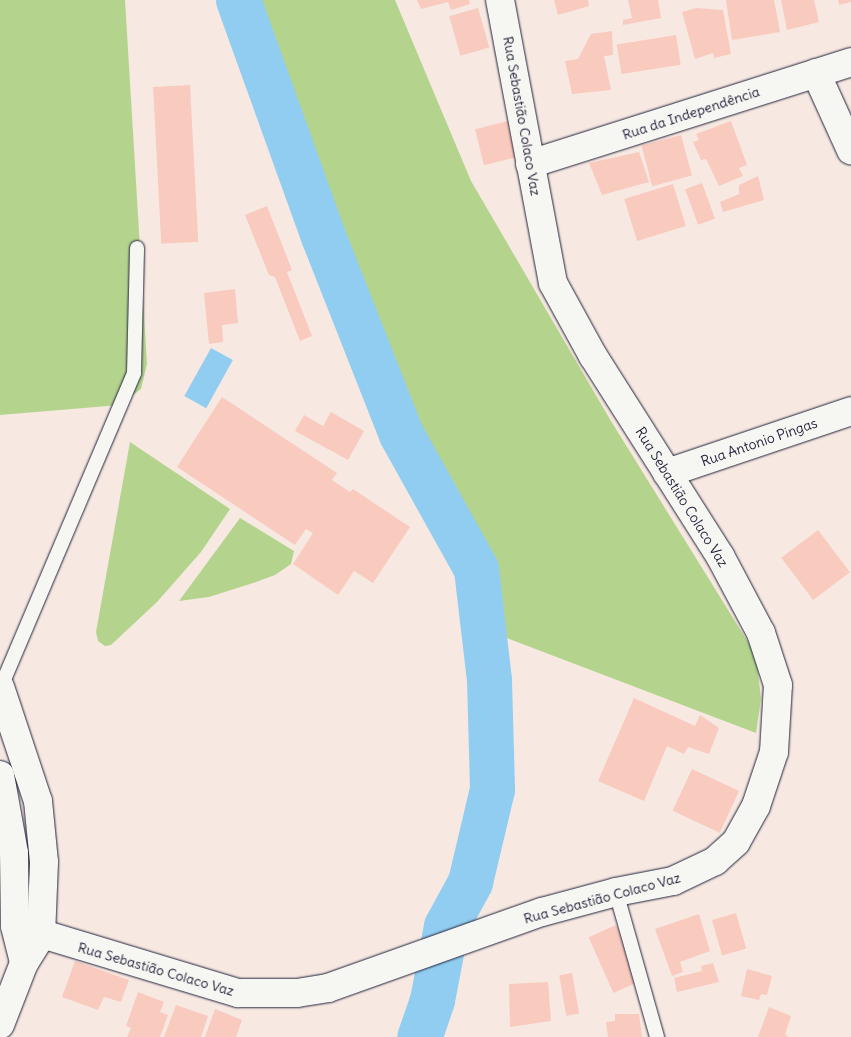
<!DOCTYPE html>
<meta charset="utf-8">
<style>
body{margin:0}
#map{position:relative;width:851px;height:1037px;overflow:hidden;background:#f7e9e2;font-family:Delius,sans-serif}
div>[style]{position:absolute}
.green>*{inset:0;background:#b4d48e}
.water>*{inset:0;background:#91cdf1;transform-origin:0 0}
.river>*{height:45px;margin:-22.5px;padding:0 22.5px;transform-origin:22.5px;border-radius:22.5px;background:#91cdf1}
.building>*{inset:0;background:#f9cabe;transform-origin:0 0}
.roads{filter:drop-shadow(0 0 1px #22223b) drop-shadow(0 0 1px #22223b)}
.service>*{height:14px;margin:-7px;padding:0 7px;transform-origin:7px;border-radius:7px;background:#f6f6f2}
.minor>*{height:28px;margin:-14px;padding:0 14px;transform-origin:14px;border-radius:14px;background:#f6f6f2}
.secondary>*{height:28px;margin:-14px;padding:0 14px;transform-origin:14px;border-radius:14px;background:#f6f6f2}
span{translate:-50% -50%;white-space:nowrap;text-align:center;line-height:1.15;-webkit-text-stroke:4px #f6f6f2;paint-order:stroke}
.street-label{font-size:14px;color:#22223b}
</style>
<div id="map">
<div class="green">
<i style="clip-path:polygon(0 0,125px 0,147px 364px,141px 389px,120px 405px,0 415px)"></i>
<i style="clip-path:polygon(254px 0,395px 0,471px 181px,611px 421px,756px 655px,761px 699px,756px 733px,499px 635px)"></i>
<i style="clip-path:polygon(130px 442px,230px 509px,201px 552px,157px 602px,111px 645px,105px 646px,98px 641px,96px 632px)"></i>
<i style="clip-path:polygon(240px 518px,294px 551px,291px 564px,275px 575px,253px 583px,209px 597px,179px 601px)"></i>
</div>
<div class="water">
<i style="left:211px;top:348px;width:25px;height:55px;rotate:29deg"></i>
</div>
<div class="river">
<i style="left:238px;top:0;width:251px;rotate:70.2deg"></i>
<i style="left:323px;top:236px;width:213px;rotate:68.5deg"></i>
<i style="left:401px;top:434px;width:154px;rotate:60.9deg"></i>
<i style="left:476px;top:569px;width:112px;rotate:83.3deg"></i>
<i style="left:489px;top:680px;width:109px;rotate:88.4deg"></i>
<i style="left:492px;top:789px;width:96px;rotate:103.3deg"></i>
<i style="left:470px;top:882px;width:50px;rotate:118.6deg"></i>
<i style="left:446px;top:926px;width:75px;rotate:100.7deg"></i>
<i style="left:432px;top:1000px;width:39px;rotate:109deg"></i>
</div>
<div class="building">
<i style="clip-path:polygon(417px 0,469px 0,470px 4px,451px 10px,448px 2px,421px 9px)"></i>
<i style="clip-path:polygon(554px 0,588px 0,589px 6px,558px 15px)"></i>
<i style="clip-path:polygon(628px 0,658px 0,661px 18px,623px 25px,623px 20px,632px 18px)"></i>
<i style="clip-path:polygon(726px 0,774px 0,780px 32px,732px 40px)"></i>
<i style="clip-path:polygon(781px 0,814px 0,819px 22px,787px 30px)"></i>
<i style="clip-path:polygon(838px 0,851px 0,851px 2px,839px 5px)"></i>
<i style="left:478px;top:8px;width:41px;height:30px;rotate:74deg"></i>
<i style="clip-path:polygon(696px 8px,723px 10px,731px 54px,714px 58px,713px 53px,695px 59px,682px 12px)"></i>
<i style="clip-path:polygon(612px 31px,613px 55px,604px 56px,611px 90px,572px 94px,565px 61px,578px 59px,591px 34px)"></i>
<i style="left:676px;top:35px;width:30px;height:60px;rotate:81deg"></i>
<i style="left:190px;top:85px;width:157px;height:37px;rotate:87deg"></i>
<i style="left:508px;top:121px;width:37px;height:34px;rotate:76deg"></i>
<i style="clip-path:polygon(731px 121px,747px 165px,739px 168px,743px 176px,719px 186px,706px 159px,701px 160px,693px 142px,699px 140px,696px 134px)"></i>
<i style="left:681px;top:135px;width:42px;height:41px;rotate:75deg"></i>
<i style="clip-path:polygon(639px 152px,649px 182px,602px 195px,589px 163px)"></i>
<i style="clip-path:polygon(758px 176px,764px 200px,723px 212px,720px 202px,739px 194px,739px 185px)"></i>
<i style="left:702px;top:183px;width:38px;height:18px;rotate:70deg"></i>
<i style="left:673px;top:184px;width:44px;height:51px;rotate:73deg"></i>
<i style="clip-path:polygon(267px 206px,292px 270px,287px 272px,312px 336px,300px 341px,275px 277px,269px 275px,245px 215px)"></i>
<i style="clip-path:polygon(235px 289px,238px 323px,222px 325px,223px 342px,209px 344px,204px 293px)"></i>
<i style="clip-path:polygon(222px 397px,337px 473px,332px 480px,350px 492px,353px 489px,410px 527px,373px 583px,354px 571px,338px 595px,293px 564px,313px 533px,306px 529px,295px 545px,177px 467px)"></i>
<i style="clip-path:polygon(331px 412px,364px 431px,348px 460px,295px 431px,304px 415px,323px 426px)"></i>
<i style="left:818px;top:530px;width:53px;height:46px;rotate:53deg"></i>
<i style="clip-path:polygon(634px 698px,695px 726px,700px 715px,719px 728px,709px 754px,688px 747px,684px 754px,667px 746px,644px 801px,598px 781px)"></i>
<i style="left:692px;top:769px;width:52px;height:46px;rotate:25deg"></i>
<i style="left:736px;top:913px;width:37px;height:25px;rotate:74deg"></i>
<i style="clip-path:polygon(699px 914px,710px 951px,680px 962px,683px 972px,672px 976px,655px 929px)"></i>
<i style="left:616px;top:925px;width:61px;height:30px;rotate:66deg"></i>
<i style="clip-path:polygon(75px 961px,129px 980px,121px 1002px,104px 997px,98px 1010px,62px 997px)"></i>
<i style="clip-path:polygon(713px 963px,719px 982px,677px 992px,674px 978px,702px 971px,701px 966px)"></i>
<i style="clip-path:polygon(747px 969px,772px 976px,767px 995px,761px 994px,759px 1000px,741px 996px)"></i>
<i style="left:572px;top:973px;width:41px;height:13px;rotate:80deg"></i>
<i style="clip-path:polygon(548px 982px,551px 1021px,510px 1027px,509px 984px)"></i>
<i style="clip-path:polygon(138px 992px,164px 1002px,160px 1012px,168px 1015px,160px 1037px,127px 1037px,131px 1028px,126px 1026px)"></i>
<i style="clip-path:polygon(176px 1005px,208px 1016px,201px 1037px,164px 1037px)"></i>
<i style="clip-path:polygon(769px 1007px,791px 1016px,785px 1035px,789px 1037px,758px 1037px)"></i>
<i style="clip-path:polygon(215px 1009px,242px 1020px,236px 1037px,205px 1037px)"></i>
<i style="clip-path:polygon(615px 1014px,639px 1014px,642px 1037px,608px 1037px,606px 1022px,615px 1021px)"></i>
</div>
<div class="roads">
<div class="service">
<i style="left:0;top:689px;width:343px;rotate:-67deg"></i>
<i style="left:134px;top:373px;width:125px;rotate:-88.6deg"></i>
<i style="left:616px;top:892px;width:151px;rotate:74.2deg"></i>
</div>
<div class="minor">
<i style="left:816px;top:73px;width:85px;rotate:65.6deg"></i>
<i style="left:530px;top:164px;width:337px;rotate:-17.6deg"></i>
<i style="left:667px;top:473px;width:194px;rotate:-18.6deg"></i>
<i style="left:19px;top:927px;width:229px;rotate:16.8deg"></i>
<i style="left:238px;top:993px;width:59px"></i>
<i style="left:297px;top:993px;width:31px;rotate:-9deg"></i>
<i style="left:328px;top:988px;width:227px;rotate:-19.6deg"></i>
<i style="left:542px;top:912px;width:77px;rotate:-15.1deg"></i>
<i style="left:616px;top:892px;width:58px;rotate:-10.9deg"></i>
<i style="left:673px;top:881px;width:47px;rotate:-25.5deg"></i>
<i style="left:715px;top:861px;width:28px;rotate:-42deg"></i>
<i style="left:736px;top:842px;width:41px;rotate:-60.9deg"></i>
<i style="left:756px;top:806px;width:57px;rotate:-71.6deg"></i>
<i style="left:774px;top:752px;width:67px;rotate:-86.6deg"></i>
<i style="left:778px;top:685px;width:55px;rotate:-108.1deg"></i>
<i style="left:761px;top:633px;width:87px;rotate:-118deg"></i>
<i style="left:720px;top:556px;width:237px;rotate:-122.4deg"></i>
<i style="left:593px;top:356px;width:83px;rotate:-118.7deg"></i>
<i style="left:553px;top:283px;width:288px;rotate:-100.6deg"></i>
</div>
<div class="secondary">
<i style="left:0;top:687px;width:120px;rotate:71.6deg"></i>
<i style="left:38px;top:801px;width:61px;rotate:84.4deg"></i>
<i style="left:44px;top:862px;width:74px;rotate:92.3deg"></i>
<i style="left:41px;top:936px;width:32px;rotate:122deg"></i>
<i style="left:24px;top:963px;width:66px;rotate:111.2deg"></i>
<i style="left:0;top:775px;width:79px;rotate:79.8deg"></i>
<i style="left:14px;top:853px;width:73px;rotate:89.2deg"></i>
<i style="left:15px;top:926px;width:38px;rotate:76deg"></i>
</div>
</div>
<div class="street-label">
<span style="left:691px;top:113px;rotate:-18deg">Rua da Independência</span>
<span style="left:522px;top:116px;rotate:80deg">Rua Sebastião Colaco Vaz</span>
<span style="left:759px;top:442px;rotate:-19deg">Rua Antonio Pingas</span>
<span style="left:682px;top:497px;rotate:58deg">Rua Sebastião Colaco Vaz</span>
<span style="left:602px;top:898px;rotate:-15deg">Rua Sebastião Colaco Vaz</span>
<span style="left:156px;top:969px;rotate:16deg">Rua Sebastião Colaco Vaz</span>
</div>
</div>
